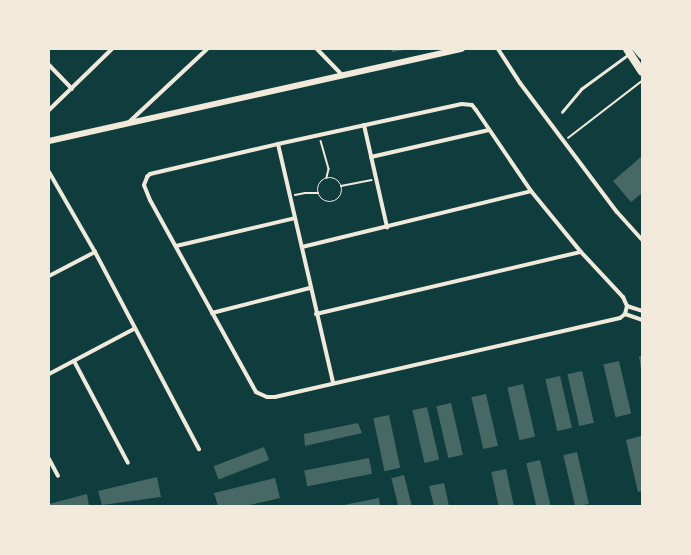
<!DOCTYPE html>
<style>
body{margin:0}
#map{position:relative;width:691px;height:555px;overflow:hidden;background:#0f3d3e;font-family:"Noto Sans",sans-serif}
div>[style]{position:absolute}
.building>*{inset:0;background:#486865;transform-origin:0 0}
.path>*{height:1.5px;margin:-0.75px;padding:0 0.75px;transform-origin:0.75px;border-radius:0.75px;background:#f1e9da}
.path>.ring{margin:-0.75px;padding:0;box-sizing:content-box;background:none;border:1.5px solid #f1e9da;border-radius:50%}
.service>*{height:2.5px;margin:-1.25px;padding:0 1.25px;transform-origin:1.25px;border-radius:1.25px;background:#f1e9da}
.minor>*{height:4px;margin:-2px;padding:0 2px;transform-origin:2px;border-radius:2px;background:#f1e9da}
.tertiary>*{height:6px;margin:-3px;padding:0 3px;transform-origin:3px;border-radius:3px;background:#f1e9da}
.primary>*{height:8px;margin:-4px;padding:0 4px;transform-origin:4px;border-radius:4px;background:#f1e9da}
span{translate:-50% -50%;white-space:nowrap;text-align:center;line-height:1.15;-webkit-text-stroke:4px #f1e9da;paint-order:stroke}
.frame{position:absolute;inset:0;border:50px solid #f1e9da;pointer-events:none}
</style>
<div id="map">
<div class="building">
<i style="clip-path:polygon(391px 49px,404px 49px,404px 50px,392px 52px)"></i>
<i style="clip-path:polygon(642px 156px,642px 193px,631px 202px,613px 181px)"></i>
<i style="clip-path:polygon(639px 356px,642px 356px,642px 369px,641px 369px)"></i>
<i style="left:619px;top:361px;width:54px;height:16px;rotate:77deg"></i>
<i style="left:582px;top:371px;width:53px;height:15px;rotate:77deg"></i>
<i style="left:560px;top:376px;width:53px;height:15px;rotate:77deg"></i>
<i style="left:523px;top:384px;width:54px;height:16px;rotate:77deg"></i>
<i style="left:486px;top:394px;width:53px;height:15px;rotate:77deg"></i>
<i style="left:451px;top:403px;width:53px;height:15px;rotate:77deg"></i>
<i style="left:427px;top:407px;width:54px;height:15px;rotate:77deg"></i>
<i style="left:389px;top:415px;width:54px;height:16px;rotate:78deg"></i>
<i style="clip-path:polygon(358px 423px,362px 433px,305px 446px,304px 434px)"></i>
<i style="clip-path:polygon(641px 436px,642px 491px,638px 492px,626px 440px)"></i>
<i style="left:264px;top:447px;width:14px;height:54px;rotate:69deg"></i>
<i style="left:577px;top:452px;width:53px;height:14px;rotate:77deg"></i>
<i style="left:369px;top:458px;width:16px;height:66px;rotate:79deg"></i>
<i style="left:540px;top:460px;width:47px;height:14px;rotate:77deg"></i>
<i style="left:506px;top:469px;width:38px;height:15px;rotate:78deg"></i>
<i style="left:404px;top:475px;width:32px;height:13px;rotate:76deg"></i>
<i style="clip-path:polygon(157px 477px,161px 497px,102px 505px,98px 491px)"></i>
<i style="clip-path:polygon(275px 478px,280px 498px,245px 506px,218px 506px,214px 493px)"></i>
<i style="clip-path:polygon(444px 483px,449px 506px,434px 506px,429px 486px)"></i>
<i style="clip-path:polygon(87px 494px,89px 506px,49px 506px,49px 504px)"></i>
<i style="clip-path:polygon(379px 498px,380px 506px,345px 506px,344px 505px)"></i>
</div>
<div class="path">
<i style="left:568px;top:138px;width:93px;rotate:-37.6deg"></i>
<i style="left:321px;top:141px;width:29px;rotate:74deg"></i>
<i style="left:329px;top:169px;width:9px;rotate:103deg"></i>
<i class="ring" style="left:318px;top:178px;width:22.5px;height:22.5px"></i>
<i style="left:341px;top:186px;width:31px;rotate:-11deg"></i>
<i style="left:295px;top:195px;width:10px;rotate:-11deg"></i>
<i style="left:305px;top:193px;width:13px"></i>
</div>
<div class="service">
<i style="left:562px;top:112px;width:30px;rotate:-50deg"></i>
<i style="left:581px;top:89px;width:59px;rotate:-36.1deg"></i>
</div>
<div class="minor">
<i style="left:317px;top:49px;width:37px;rotate:46deg"></i>
<i style="left:498px;top:49px;width:40px;rotate:57.1deg"></i>
<i style="left:520px;top:83px;width:161px;rotate:53.1deg"></i>
<i style="left:617px;top:212px;width:38px;rotate:48deg"></i>
<i style="left:49px;top:65px;width:33px;rotate:46deg"></i>
<i style="left:462px;top:104px;width:10px;rotate:6deg"></i>
<i style="left:472px;top:105px;width:6px;rotate:51deg"></i>
<i style="left:476px;top:110px;width:98px;rotate:55.8deg"></i>
<i style="left:531px;top:191px;width:79px;rotate:50.7deg"></i>
<i style="left:581px;top:252px;width:62px;rotate:47deg"></i>
<i style="left:623px;top:297px;width:10px;rotate:66deg"></i>
<i style="left:627px;top:306px;width:8px;rotate:104deg"></i>
<i style="left:625px;top:314px;width:6px;rotate:141deg"></i>
<i style="left:620px;top:318px;width:354px;rotate:167.1deg"></i>
<i style="left:275px;top:397px;width:8px;rotate:180deg"></i>
<i style="left:267px;top:397px;width:12px;rotate:-156deg"></i>
<i style="left:256px;top:392px;width:219px;rotate:-118.9deg"></i>
<i style="left:150px;top:200px;width:16px;rotate:-112deg"></i>
<i style="left:144px;top:185px;width:9px;rotate:-69deg"></i>
<i style="left:147px;top:177px;width:4px;rotate:-45deg"></i>
<i style="left:150px;top:174px;width:131px;rotate:-13.2deg"></i>
<i style="left:278px;top:144px;width:188px;rotate:-12.3deg"></i>
<i style="left:49px;top:110px;width:88px;rotate:-44.1deg"></i>
<i style="left:128px;top:123px;width:108px;rotate:-43.1deg"></i>
<i style="left:364px;top:125px;width:105px;rotate:77.3deg"></i>
<i style="left:278px;top:144px;width:244px;rotate:77deg"></i>
<i style="left:371px;top:157px;width:121px;rotate:-12.9deg"></i>
<i style="left:49px;top:172px;width:92px;rotate:60.1deg"></i>
<i style="left:95px;top:252px;width:223px;rotate:62.2deg"></i>
<i style="left:176px;top:246px;width:122px;rotate:-13.2deg"></i>
<i style="left:302px;top:247px;width:236px;rotate:-13.7deg"></i>
<i style="left:49px;top:276px;width:52px;rotate:-27.6deg"></i>
<i style="left:627px;top:306px;width:16px;rotate:18deg"></i>
<i style="left:212px;top:313px;width:101px;rotate:-14.3deg"></i>
<i style="left:316px;top:314px;width:272px;rotate:-13.2deg"></i>
<i style="left:625px;top:314px;width:18px;rotate:19deg"></i>
<i style="left:74px;top:361px;width:115px;rotate:62.1deg"></i>
<i style="left:49px;top:374px;width:96px;rotate:-27.9deg"></i>
<i style="left:49px;top:459px;width:19px;rotate:62deg"></i>
</div>
<div class="tertiary">
<i style="left:49px;top:141px;width:423px;rotate:-12.6deg"></i>
</div>
<div class="primary">
<i style="left:627px;top:49px;width:27px;rotate:57deg"></i>
<i style="left:637px;top:49px;width:8px;rotate:50deg"></i>
</div>
<div class="frame"></div>
</div>
